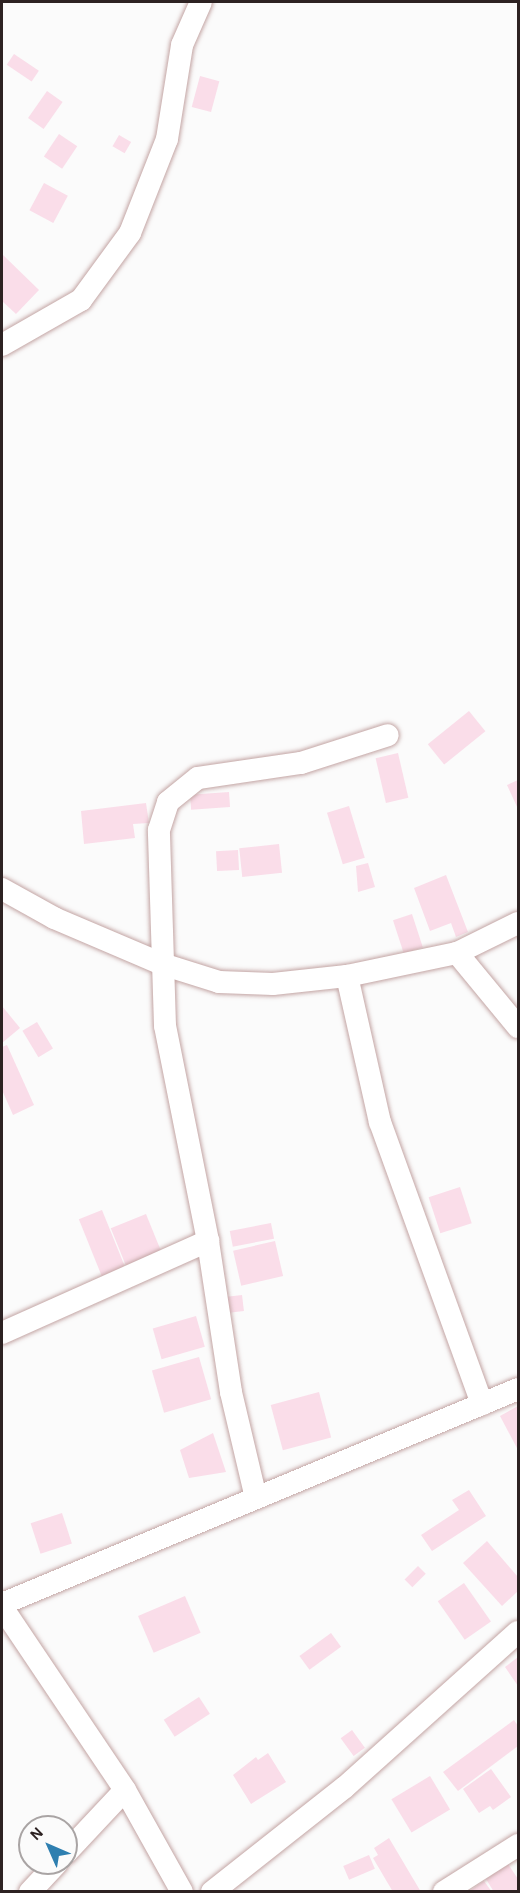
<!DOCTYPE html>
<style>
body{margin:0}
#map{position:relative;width:520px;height:1893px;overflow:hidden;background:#fbfbfb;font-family:"Alegreya Sans",sans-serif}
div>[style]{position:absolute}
.building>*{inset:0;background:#fadde9;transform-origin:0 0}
.roads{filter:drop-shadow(0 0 2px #c3a5a4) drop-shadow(0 0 2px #c3a5a4)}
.minor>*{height:22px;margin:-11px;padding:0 11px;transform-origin:11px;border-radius:11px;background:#fff}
span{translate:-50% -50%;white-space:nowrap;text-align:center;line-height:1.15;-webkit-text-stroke:4.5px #fbfbfb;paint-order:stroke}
.frame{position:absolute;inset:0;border:3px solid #2d2222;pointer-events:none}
.north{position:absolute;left:18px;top:1815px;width:60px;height:60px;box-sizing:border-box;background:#fbfbfb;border:2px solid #a9a4a4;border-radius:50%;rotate:315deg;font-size:16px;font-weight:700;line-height:24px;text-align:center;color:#2d2222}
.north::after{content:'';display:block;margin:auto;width:21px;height:27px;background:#2e7fb0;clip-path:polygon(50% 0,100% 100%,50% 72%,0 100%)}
</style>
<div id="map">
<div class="building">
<i style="left:14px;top:54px;width:30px;height:13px;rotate:34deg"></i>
<i style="left:200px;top:76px;width:20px;height:32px;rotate:15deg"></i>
<i style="left:47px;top:91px;width:19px;height:33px;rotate:35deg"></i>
<i style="left:59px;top:134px;width:22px;height:27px;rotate:34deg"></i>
<i style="left:119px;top:135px;width:14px;height:13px;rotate:30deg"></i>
<i style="left:44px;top:183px;width:27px;height:31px;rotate:28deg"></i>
<i style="clip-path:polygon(2px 254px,39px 290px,16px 314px,2px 301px)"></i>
<i style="left:469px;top:711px;width:26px;height:53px;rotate:51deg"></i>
<i style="left:398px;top:753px;width:46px;height:23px;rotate:77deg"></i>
<i style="clip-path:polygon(518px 780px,518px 809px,507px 785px)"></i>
<i style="left:229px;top:792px;width:15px;height:39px;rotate:86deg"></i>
<i style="clip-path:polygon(146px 803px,149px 823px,133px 824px,135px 838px,84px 844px,81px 811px)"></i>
<i style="left:349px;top:806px;width:54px;height:23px;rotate:73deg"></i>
<i style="left:279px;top:844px;width:29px;height:40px;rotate:84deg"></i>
<i style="left:238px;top:850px;width:20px;height:22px;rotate:87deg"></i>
<i style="clip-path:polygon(368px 863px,375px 887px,358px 892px,356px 866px)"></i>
<i style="clip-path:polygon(446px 875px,468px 932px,456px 937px,451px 923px,430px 931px,414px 888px)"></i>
<i style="left:412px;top:914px;width:35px;height:20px;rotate:72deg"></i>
<i style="clip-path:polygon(2px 1006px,20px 1028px,2px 1043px)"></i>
<i style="left:37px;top:1022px;width:31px;height:17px;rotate:59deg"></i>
<i style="clip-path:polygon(7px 1045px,34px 1105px,13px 1115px,2px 1090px,2px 1047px)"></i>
<i style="left:460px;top:1187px;width:38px;height:33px;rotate:72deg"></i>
<i style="left:102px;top:1210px;width:61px;height:25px;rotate:68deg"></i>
<i style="left:146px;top:1214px;width:40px;height:38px;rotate:68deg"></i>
<i style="left:271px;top:1223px;width:16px;height:42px;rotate:79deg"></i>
<i style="left:275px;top:1241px;width:36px;height:43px;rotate:77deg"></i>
<i style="left:242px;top:1295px;width:16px;height:17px;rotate:83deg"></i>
<i style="left:196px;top:1316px;width:32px;height:45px;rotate:74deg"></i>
<i style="left:199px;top:1357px;width:44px;height:49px;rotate:74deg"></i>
<i style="left:319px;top:1392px;width:47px;height:50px;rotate:75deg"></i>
<i style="clip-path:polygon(518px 1406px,518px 1450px,500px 1416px)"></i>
<i style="clip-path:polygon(213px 1433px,226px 1472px,189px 1478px,180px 1450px)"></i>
<i style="clip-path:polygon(469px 1490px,486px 1516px,432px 1551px,421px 1535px,459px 1510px,452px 1500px)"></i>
<i style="left:62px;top:1513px;width:32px;height:33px;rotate:72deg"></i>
<i style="clip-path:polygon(487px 1541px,518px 1577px,518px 1591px,502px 1606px,463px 1563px)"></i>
<i style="left:418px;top:1566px;width:11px;height:19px;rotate:45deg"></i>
<i style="left:464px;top:1583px;width:47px;height:32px;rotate:55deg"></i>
<i style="left:185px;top:1596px;width:40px;height:51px;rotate:67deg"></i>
<i style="left:331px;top:1633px;width:17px;height:39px;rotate:54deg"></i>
<i style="clip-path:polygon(518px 1657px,518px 1686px,505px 1667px)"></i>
<i style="left:199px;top:1697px;width:20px;height:42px;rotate:57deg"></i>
<i style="clip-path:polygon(514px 1720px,518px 1726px,518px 1746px,458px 1791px,443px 1772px)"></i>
<i style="left:352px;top:1730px;width:22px;height:14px;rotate:54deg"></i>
<i style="clip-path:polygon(268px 1753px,286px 1782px,251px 1804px,233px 1775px,256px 1757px,258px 1760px)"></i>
<i style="clip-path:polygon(491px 1769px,511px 1797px,493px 1810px,490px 1806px,479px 1813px,463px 1789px)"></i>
<i style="left:430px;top:1776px;width:39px;height:45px;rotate:59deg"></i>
<i style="clip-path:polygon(389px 1838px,421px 1892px,393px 1892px,373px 1858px,378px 1855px,374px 1848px)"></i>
<i style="left:369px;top:1855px;width:15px;height:28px;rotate:67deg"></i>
<i style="clip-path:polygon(508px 1864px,518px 1879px,518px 1892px,494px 1892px,486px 1879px)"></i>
<i style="clip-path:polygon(484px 1881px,492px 1892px,468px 1892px)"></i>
</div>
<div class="roads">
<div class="minor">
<i style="left:2px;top:345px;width:91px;rotate:-29.7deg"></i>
<i style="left:81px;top:300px;width:83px;rotate:-53.8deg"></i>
<i style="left:130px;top:233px;width:101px;rotate:-68.5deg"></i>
<i style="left:167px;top:139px;width:95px;rotate:-80.9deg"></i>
<i style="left:182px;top:45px;width:47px;rotate:-66.2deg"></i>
<i style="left:2px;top:889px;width:60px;rotate:29.1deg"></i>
<i style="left:54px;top:918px;width:117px;rotate:23.1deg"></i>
<i style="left:162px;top:964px;width:60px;rotate:17.5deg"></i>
<i style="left:219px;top:982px;width:54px;rotate:2.1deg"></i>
<i style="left:273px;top:984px;width:74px;rotate:-6.2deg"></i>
<i style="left:347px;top:976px;width:112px;rotate:-11.8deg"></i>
<i style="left:457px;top:953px;width:68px;rotate:-26.2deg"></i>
<i style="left:457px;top:953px;width:96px;rotate:50.5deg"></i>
<i style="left:347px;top:976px;width:150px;rotate:77.3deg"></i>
<i style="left:380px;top:1122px;width:300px;rotate:70.1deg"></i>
<i style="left:2px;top:1333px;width:226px;rotate:-24.1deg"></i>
<i style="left:256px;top:1498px;width:109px;rotate:-103.3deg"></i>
<i style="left:231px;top:1392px;width:153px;rotate:-98.7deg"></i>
<i style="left:208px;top:1241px;width:219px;rotate:-101.3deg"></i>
<i style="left:165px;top:1026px;width:196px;rotate:-91.8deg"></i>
<i style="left:159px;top:830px;width:29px;rotate:-72deg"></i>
<i style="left:168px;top:802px;width:38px;rotate:-39deg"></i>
<i style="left:198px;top:778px;width:104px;rotate:-8.3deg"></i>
<i style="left:301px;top:763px;width:91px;rotate:-17.8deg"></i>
<i style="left:2px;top:1604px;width:559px;rotate:-22.62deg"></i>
<i style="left:2px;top:1607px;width:220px;rotate:56.1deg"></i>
<i style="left:125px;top:1790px;width:117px;rotate:60.8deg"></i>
<i style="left:66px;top:1853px;width:86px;rotate:-46.9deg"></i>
<i style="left:30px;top:1892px;width:40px;rotate:-47deg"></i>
<i style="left:212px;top:1892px;width:169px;rotate:-38.3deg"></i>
<i style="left:345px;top:1787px;width:232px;rotate:-41.9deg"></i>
<i style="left:444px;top:1892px;width:88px;rotate:-32.4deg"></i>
</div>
</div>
<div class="frame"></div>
<div class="north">N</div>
</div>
